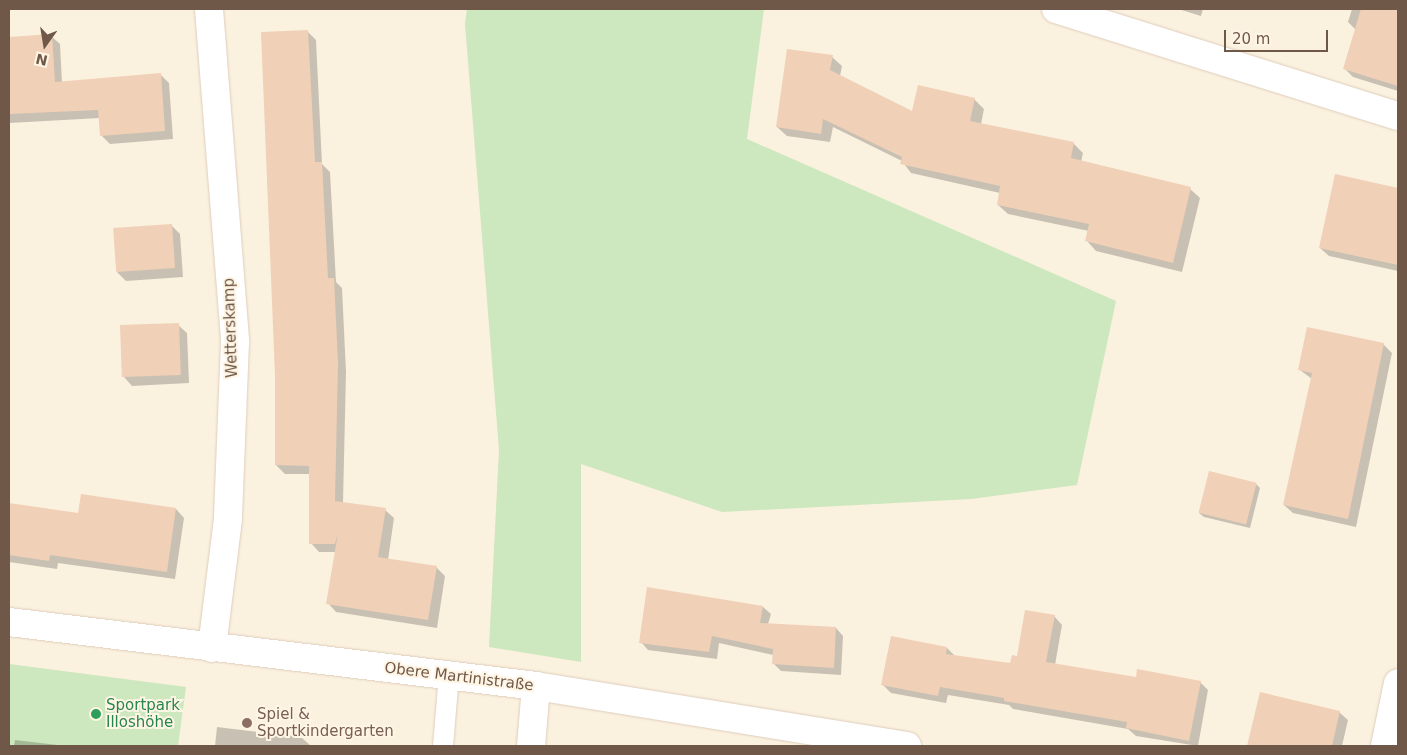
<!DOCTYPE html>
<meta charset="utf-8">
<style>
body{margin:0}
#map{position:relative;width:1407px;height:755px;overflow:hidden;background:#fbf1df;font-family:"DejaVu Sans",sans-serif}
div>[style]{position:absolute}
.green>*{inset:0;background:#cde7be}
.shadow>*{inset:0;background:#0003}
.building>*{inset:0;background:#f0d0b7;transform-origin:0 0}
.roads{filter:drop-shadow(0 0 1px #decdbb) drop-shadow(0 0 1px #decdbb)}
.lane>*{height:20px;margin:-10px;padding:0 10px;transform-origin:10px;border-radius:10px;background:#fff}
.street>*{height:28px;margin:-14px;padding:0 14px;transform-origin:14px;border-radius:14px;background:#fff}
.dots>*{width:14px;height:14px;translate:-50% -50%;box-sizing:border-box;border:2px solid #fff5e4;border-radius:50%}
span{translate:-50% -50%;white-space:nowrap;text-align:center;line-height:1.15;-webkit-text-stroke:4px #fff5e4;paint-order:stroke}
.street-label{font-size:15px;color:#705848}
.leisure-label{font-size:15px;color:#27864d}
.left{translate:0 -50%;text-align:left}
.education-label{font-size:15px;color:#785e54}
.frame{position:absolute;inset:0;border:10px solid #705848;pointer-events:none}
.north{position:absolute;left:20px;top:20px;width:50px;height:50px;-webkit-text-stroke:4px #fff5e4;paint-order:stroke;rotate:193deg;font-size:14px;font-weight:700;line-height:20px;text-align:center;color:#705848}
.north::after{content:'';display:block;margin:auto;width:18px;height:22px;background:#705848;clip-path:polygon(50% 0,100% 100%,50% 72%,0 100%)}
.scale{position:absolute;left:1224px;top:30px;width:104px;height:22px;box-sizing:border-box;border:2px solid #705848;border-top:0;padding-left:6px;font-size:15px;line-height:18px;white-space:nowrap;color:#705848;-webkit-text-stroke:4px #fff5e4;paint-order:stroke}
</style>
<div id="map">
<div class="green">
<i style="clip-path:polygon(467px 9px,764px 9px,747px 139px,1116px 301px,1077px 485px,971px 499px,722px 512px,581px 464px,581px 662px,489px 647px,499px 450px,465px 24px)"></i>
<i style="clip-path:polygon(9px 664px,186px 687px,178px 746px,9px 746px)"></i>
</div>
<div class="shadow">
<i style="clip-path:polygon(1178px 9px,1203px 9px,1201px 16px)"></i>
<i style="clip-path:polygon(1352px 9px,1398px 9px,1398px 91px,1353px 77px,1344px 68px,1356px 30px,1348px 22px)"></i>
<i style="clip-path:polygon(307px 31px,316px 40px,322px 164px,330px 172px,336px 282px,342px 288px,346px 372px,343px 503px,385px 510px,394px 518px,388px 560px,436px 567px,445px 576px,437px 628px,336px 612px,328px 603px,336px 552px,319px 552px,311px 543px,310px 474px,285px 474px,276px 465px)"></i>
<i style="clip-path:polygon(51px 36px,60px 44px,62px 83px,160px 74px,169px 83px,173px 139px,110px 144px,101px 135px,100px 118px,9px 123px,9px 38px)"></i>
<i style="clip-path:polygon(832px 57px,842px 66px,840px 76px,913px 112px,974px 99px,984px 109px,981px 124px,1073px 143px,1083px 153px,1081px 162px,1190px 189px,1200px 198px,1182px 272px,1096px 251px,1087px 241px,1089px 231px,1008px 214px,998px 205px,1000px 193px,911px 173px,902px 161px,833px 127px,830px 142px,787px 136px,777px 127px)"></i>
<i style="clip-path:polygon(1336px 176px,1398px 189px,1398px 271px,1329px 256px,1320px 248px)"></i>
<i style="clip-path:polygon(171px 225px,180px 234px,183px 277px,126px 281px,117px 272px)"></i>
<i style="clip-path:polygon(178px 325px,187px 333px,189px 383px,132px 386px,124px 377px)"></i>
<i style="clip-path:polygon(1383px 344px,1392px 353px,1356px 527px,1293px 513px,1284px 505px,1312px 379px,1300px 370px)"></i>
<i style="clip-path:polygon(1210px 472px,1256px 484px,1260px 488px,1250px 528px,1204px 517px,1199px 513px)"></i>
<i style="clip-path:polygon(9px 505px,79px 514px,176px 509px,184px 518px,175px 579px,58px 563px,57px 569px,9px 562px)"></i>
<i style="clip-path:polygon(763px 607px,771px 614px,768px 624px,836px 628px,843px 636px,841px 675px,781px 671px,773px 663px,773px 655px,719px 643px,717px 659px,648px 650px,641px 642px)"></i>
<i style="clip-path:polygon(1054px 616px,1062px 625px,1055px 665px,1137px 679px,1200px 682px,1208px 690px,1198px 746px,1136px 736px,1128px 729px,1013px 709px,1009px 705px,948px 695px,946px 703px,891px 693px,883px 685px,947px 648px,956px 657px,1011px 665px)"></i>
<i style="clip-path:polygon(1261px 694px,1339px 712px,1348px 720px,1342px 746px,1249px 746px)"></i>
<i style="clip-path:polygon(217px 727px,301px 737px,311px 746px,215px 746px)"></i>
<i style="clip-path:polygon(15px 740px,66px 746px,14px 746px)"></i>
</div>
<div class="building">
<i style="clip-path:polygon(1361px 9px,1398px 9px,1398px 86px,1343px 69px)"></i>
<i style="clip-path:polygon(308px 30px,315px 162px,322px 162px,328px 278px,334px 278px,338px 363px,335px 501px,386px 508px,378px 557px,437px 566px,428px 620px,326px 604px,338px 533px,335px 544px,309px 544px,309px 466px,275px 465px,275px 376px,261px 32px)"></i>
<i style="clip-path:polygon(52px 34px,55px 82px,161px 73px,165px 131px,100px 136px,98px 110px,9px 114px,9px 37px)"></i>
<i style="clip-path:polygon(787px 49px,833px 55px,830px 70px,912px 111px,918px 85px,975px 98px,970px 121px,1074px 142px,1071px 158px,1191px 187px,1173px 263px,1085px 241px,1089px 224px,997px 205px,1000px 186px,900px 164px,902px 157px,823px 119px,821px 134px,776px 127px)"></i>
<i style="clip-path:polygon(1335px 174px,1398px 188px,1398px 265px,1319px 248px)"></i>
<i style="left:172px;top:224px;width:44px;height:59px;rotate:86deg"></i>
<i style="left:179px;top:323px;width:52px;height:59px;rotate:88deg"></i>
<i style="clip-path:polygon(1307px 327px,1384px 343px,1348px 519px,1283px 505px,1312px 373px,1298px 370px)"></i>
<i style="left:1209px;top:471px;width:49px;height:43px;rotate:14deg"></i>
<i style="clip-path:polygon(81px 494px,176px 508px,167px 572px,50px 555px,49px 561px,9px 555px,9px 503px,78px 513px)"></i>
<i style="clip-path:polygon(647px 587px,763px 606px,760px 623px,836px 627px,834px 668px,772px 664px,773px 649px,712px 636px,709px 652px,639px 643px)"></i>
<i style="clip-path:polygon(1025px 610px,1055px 615px,1046px 662px,1136px 677px,1137px 669px,1201px 681px,1189px 741px,1126px 728px,1127px 722px,1004px 701px,1004px 698px,940px 687px,938px 696px,881px 685px,891px 636px,947px 647px,946px 654px,1010px 663px,1012px 655px,1017px 656px)"></i>
<i style="clip-path:polygon(1260px 692px,1340px 711px,1332px 746px,1247px 746px)"></i>
</div>
<div class="roads">
<div class="lane">
<i style="left:443px;top:746px;width:72px;rotate:-85.2deg"></i>
</div>
<div class="street">
<i style="left:209px;top:9px;width:334px;rotate:85.5deg"></i>
<i style="left:235px;top:342px;width:177px;rotate:92.3deg"></i>
<i style="left:228px;top:519px;width:130px;rotate:97.1deg"></i>
<i style="left:1056px;top:9px;width:358px;rotate:17.4deg"></i>
<i style="left:9px;top:622px;width:531px;rotate:6.92deg"></i>
<i style="left:536px;top:686px;width:376px;rotate:9.2deg"></i>
<i style="left:531px;top:746px;width:60px;rotate:-85.2deg"></i>
<i style="left:1385px;top:746px;width:64px;rotate:-78.3deg"></i>
</div>
</div>
<div class="dots">
<i style="left:96px;top:714px;background:#2e9e5b"></i>
<i style="left:247px;top:723px;background:#8d6e63"></i>
</div>
<div class="street-label">
<span style="left:231px;top:328px;rotate:-92deg">Wetterskamp</span>
<span style="left:459px;top:677px;rotate:7deg">Obere Martinistraße</span>
</div>
<div class="leisure-label">
<span class="left" style="left:106px;top:714px">Sportpark<br>Illoshöhe</span>
</div>
<div class="education-label">
<span class="left" style="left:257px;top:723px">Spiel &amp;<br>Sportkindergarten</span>
</div>
<div class="frame"></div>
<div class="north">N</div>
<div class="scale">20 m</div>
</div>
